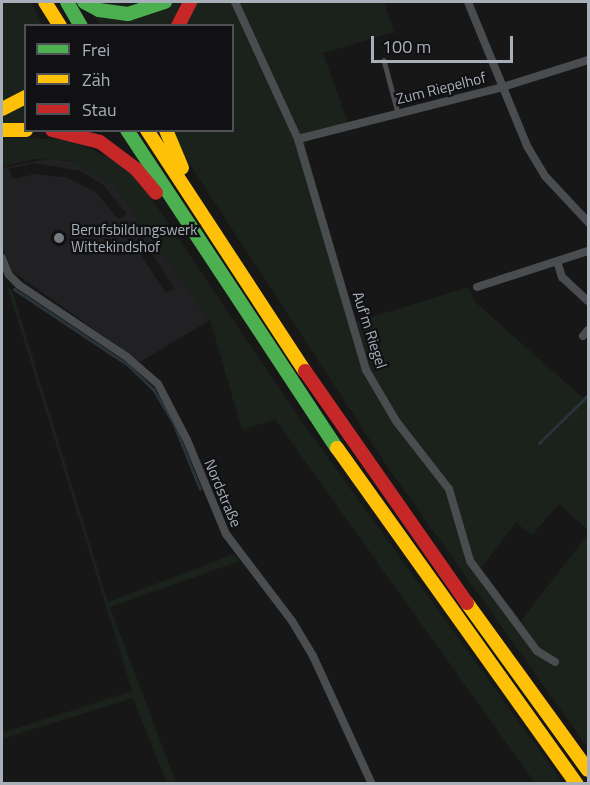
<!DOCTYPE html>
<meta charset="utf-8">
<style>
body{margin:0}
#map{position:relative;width:590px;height:785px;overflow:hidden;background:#171717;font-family:"Titillium Web",sans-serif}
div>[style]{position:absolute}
.built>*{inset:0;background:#212123}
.green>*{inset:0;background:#1a221b}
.stream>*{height:3px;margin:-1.5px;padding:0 1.5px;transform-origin:1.5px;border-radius:1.5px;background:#29343a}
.lane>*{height:4.5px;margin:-2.25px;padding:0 2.25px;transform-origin:2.25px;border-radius:2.25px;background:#4a4d50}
.street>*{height:8px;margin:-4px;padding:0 4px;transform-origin:4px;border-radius:4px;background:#4a4d50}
.fast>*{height:14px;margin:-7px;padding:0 7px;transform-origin:7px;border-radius:7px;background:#4caf50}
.slow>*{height:14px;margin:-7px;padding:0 7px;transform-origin:7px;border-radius:7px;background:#ffc107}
.jam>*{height:14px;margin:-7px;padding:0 7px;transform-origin:7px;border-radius:7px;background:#c62828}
.dots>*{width:16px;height:16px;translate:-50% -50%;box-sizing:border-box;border:3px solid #111113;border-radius:50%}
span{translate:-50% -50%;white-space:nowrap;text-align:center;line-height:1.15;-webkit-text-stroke:4.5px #111113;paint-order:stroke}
.street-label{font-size:15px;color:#a7afb9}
.poi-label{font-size:15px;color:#a7afb9}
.left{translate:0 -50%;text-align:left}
.frame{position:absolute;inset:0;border:3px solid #a7afb9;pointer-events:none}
.legend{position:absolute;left:24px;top:24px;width:210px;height:108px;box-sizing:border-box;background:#111113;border:2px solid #4d5055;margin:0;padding:8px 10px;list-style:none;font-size:18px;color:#a7afb9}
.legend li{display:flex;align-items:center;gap:12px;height:30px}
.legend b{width:30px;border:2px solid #4d5055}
.scale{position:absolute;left:371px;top:36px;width:142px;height:27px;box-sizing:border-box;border:3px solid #a7afb9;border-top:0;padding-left:8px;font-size:18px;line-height:21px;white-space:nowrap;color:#a7afb9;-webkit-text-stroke:4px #111113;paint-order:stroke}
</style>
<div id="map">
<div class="built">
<i style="clip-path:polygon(evenodd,52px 158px,80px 164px,115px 186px,210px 320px,140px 362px,12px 271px,2px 246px,2px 168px,52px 158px,34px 163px,81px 171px,103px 185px,127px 214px,118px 219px,97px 193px,68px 178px,35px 174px,13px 179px,9px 169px,34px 163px,52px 158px,141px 237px,174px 288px,166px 293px,133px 243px,141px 237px)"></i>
</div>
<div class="green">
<i style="clip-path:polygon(2px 2px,32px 2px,41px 25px,26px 26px,25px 90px,2px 103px)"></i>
<i style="clip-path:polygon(84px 2px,384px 2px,394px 32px,323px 53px,348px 123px,307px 141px,305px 146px,356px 322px,469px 287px,474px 301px,566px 383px,583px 398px,588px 393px,588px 530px,559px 504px,532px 535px,516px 523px,481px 568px,521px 621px,588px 534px,588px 748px,387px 466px,168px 131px,232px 130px,232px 26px,100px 25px)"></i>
<i style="clip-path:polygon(25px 105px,25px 125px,2px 126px,2px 116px)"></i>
<i style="clip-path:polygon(2px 137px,72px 140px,116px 161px,139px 180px,298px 416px,563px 783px,535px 783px,275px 419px,242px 430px,210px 320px,115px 186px,67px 160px,34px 159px,2px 167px)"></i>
<i style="clip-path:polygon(7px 286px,12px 290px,108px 602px,234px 554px,240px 561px,110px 607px,176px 783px,167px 783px,133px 698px,2px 739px,2px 733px,132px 691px)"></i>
</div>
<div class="stream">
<i style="left:14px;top:289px;width:137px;rotate:33.7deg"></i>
<i style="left:128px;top:365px;width:35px;rotate:44deg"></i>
<i style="left:153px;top:389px;width:39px;rotate:59deg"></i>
<i style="left:173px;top:422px;width:72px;rotate:68.1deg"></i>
<i style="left:539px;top:443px;width:69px;rotate:-44.4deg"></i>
</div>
<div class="lane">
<i style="left:384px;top:60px;width:55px;rotate:75.2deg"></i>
</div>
<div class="street">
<i style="left:235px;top:2px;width:151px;rotate:65.3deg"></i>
<i style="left:298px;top:139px;width:241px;rotate:73.6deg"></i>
<i style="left:366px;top:370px;width:59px;rotate:59.5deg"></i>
<i style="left:396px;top:421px;width:86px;rotate:52.1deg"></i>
<i style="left:449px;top:489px;width:75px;rotate:73.7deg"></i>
<i style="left:470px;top:561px;width:112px;rotate:53.3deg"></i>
<i style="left:537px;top:651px;width:21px;rotate:31deg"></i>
<i style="left:468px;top:2px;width:156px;rotate:67.7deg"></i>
<i style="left:527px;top:146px;width:35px;rotate:59deg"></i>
<i style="left:545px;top:176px;width:63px;rotate:46.9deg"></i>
<i style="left:298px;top:139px;width:211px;rotate:-14.2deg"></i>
<i style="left:503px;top:87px;width:89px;rotate:-17.6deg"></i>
<i style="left:2px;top:258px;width:18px;rotate:68deg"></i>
<i style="left:9px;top:275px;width:14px;rotate:45deg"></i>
<i style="left:19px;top:285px;width:130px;rotate:33.7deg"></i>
<i style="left:127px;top:357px;width:41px;rotate:41.1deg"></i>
<i style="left:158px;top:384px;width:63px;rotate:62.6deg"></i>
<i style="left:187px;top:440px;width:102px;rotate:67.5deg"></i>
<i style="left:226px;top:534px;width:109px;rotate:52.8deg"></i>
<i style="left:292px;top:621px;width:41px;rotate:59deg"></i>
<i style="left:313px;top:656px;width:141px;rotate:65.3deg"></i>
<i style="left:557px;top:261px;width:17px;rotate:73deg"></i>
<i style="left:562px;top:277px;width:35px;rotate:43deg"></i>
<i style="left:477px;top:287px;width:117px;rotate:-18deg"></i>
<i style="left:583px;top:336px;width:8px;rotate:-50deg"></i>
</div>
<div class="fast">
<i style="left:67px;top:2px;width:28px;rotate:60deg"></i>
<i style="left:84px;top:2px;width:17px;rotate:28deg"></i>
<i style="left:99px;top:10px;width:29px;rotate:8deg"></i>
<i style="left:128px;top:14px;width:39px;rotate:-18deg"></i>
<i style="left:127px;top:130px;width:381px;rotate:56.6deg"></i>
</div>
<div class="slow">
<i style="left:45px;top:2px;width:28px;rotate:58deg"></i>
<i style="left:2px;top:109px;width:27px;rotate:-27deg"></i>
<i style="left:2px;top:130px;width:24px"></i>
<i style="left:147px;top:130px;width:288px;rotate:56.8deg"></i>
<i style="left:166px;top:130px;width:41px;rotate:67.2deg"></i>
<i style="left:337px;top:448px;width:413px;rotate:54.5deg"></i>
<i style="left:467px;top:603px;width:206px;rotate:54.1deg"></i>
</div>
<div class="jam">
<i style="left:178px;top:26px;width:27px;rotate:-63deg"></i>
<i style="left:52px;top:130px;width:49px;rotate:14deg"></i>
<i style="left:100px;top:142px;width:45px;rotate:36.9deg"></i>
<i style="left:136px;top:169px;width:31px;rotate:50deg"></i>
<i style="left:305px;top:371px;width:283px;rotate:55.1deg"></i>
</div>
<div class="dots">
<i style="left:59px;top:238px;background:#757a80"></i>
</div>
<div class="street-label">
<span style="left:441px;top:88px;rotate:-14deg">Zum Riepelhof</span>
<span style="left:370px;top:330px;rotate:72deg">Auf'm Riegel</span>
<span style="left:223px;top:493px;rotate:67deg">Nordstraße</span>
</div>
<div class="poi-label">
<span class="left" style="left:71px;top:238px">Berufsbildungswerk<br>Wittekindshof</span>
</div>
<div class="frame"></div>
<ul class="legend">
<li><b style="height:8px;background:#4caf50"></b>Frei</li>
<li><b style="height:8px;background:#ffc107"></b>Zäh</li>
<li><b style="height:8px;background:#c62828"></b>Stau</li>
</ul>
<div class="scale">100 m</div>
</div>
